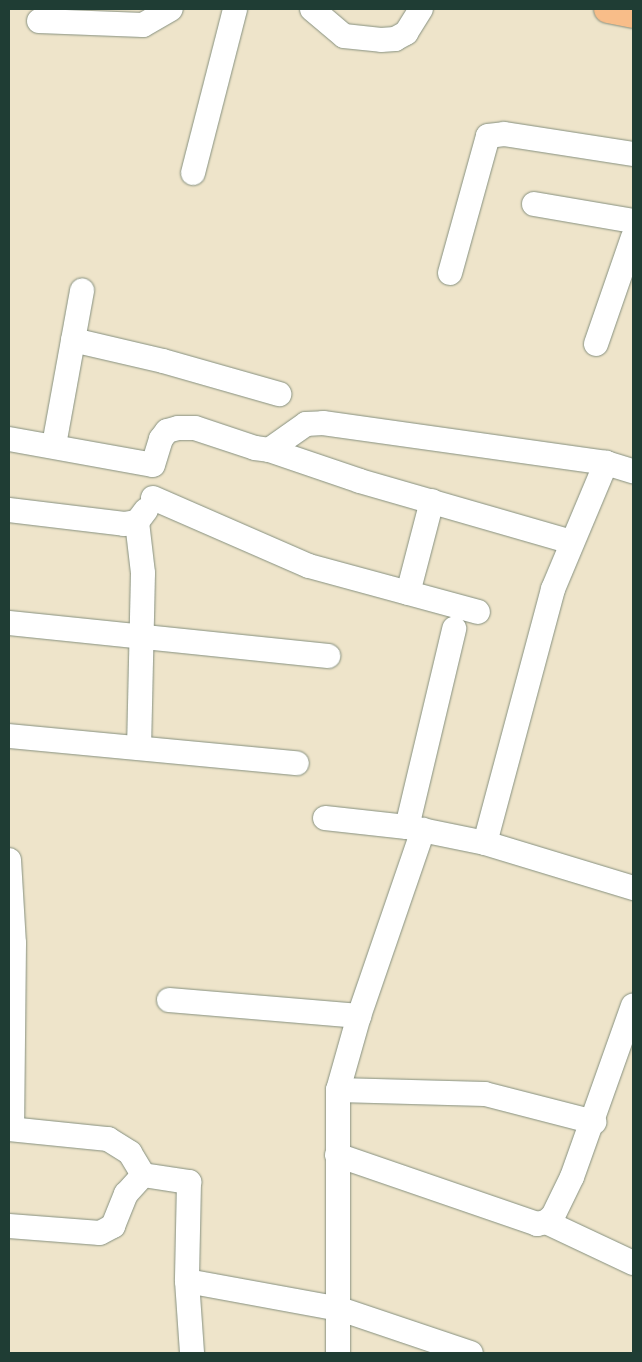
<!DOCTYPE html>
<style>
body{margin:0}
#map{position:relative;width:642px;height:1362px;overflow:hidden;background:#eee4ca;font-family:"IM FELL English",serif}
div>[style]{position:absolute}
.roads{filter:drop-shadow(0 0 1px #86907f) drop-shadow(0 0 1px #86907f)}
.minor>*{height:24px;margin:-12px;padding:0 12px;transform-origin:12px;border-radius:12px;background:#fff}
.primary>*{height:28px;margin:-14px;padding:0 14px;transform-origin:14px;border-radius:14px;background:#f8bd89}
span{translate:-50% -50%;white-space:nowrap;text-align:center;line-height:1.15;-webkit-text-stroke:5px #f6f6f2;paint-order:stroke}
.frame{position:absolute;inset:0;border:10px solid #1f3d34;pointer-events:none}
</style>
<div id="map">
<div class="roads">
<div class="minor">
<i style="left:312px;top:9px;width:42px;rotate:40.2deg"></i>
<i style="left:344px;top:36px;width:37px;rotate:6deg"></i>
<i style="left:381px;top:40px;width:14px;rotate:-4deg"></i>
<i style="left:395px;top:39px;width:13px;rotate:-29deg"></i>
<i style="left:406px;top:33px;width:28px;rotate:-58deg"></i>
<i style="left:39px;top:21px;width:104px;rotate:2.2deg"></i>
<i style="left:143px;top:25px;width:32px;rotate:-30deg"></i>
<i style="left:193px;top:173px;width:169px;rotate:-75.6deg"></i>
<i style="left:534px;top:204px;width:100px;rotate:9.7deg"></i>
<i style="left:450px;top:273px;width:142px;rotate:-74.5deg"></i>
<i style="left:488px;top:136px;width:16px;rotate:-7deg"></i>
<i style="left:504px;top:134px;width:131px;rotate:8.8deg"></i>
<i style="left:73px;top:340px;width:92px;rotate:13.1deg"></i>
<i style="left:163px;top:361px;width:121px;rotate:15.9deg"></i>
<i style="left:596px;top:344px;width:113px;rotate:-70.9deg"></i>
<i style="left:9px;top:439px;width:146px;rotate:10.2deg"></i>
<i style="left:153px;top:465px;width:27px;rotate:-73deg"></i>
<i style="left:161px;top:439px;width:10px;rotate:-53deg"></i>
<i style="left:167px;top:431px;width:11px;rotate:-15deg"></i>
<i style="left:178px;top:428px;width:17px"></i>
<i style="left:195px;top:428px;width:63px;rotate:18.4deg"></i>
<i style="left:255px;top:448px;width:14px;rotate:8deg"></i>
<i style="left:269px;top:450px;width:45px;rotate:-35.1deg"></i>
<i style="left:306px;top:424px;width:17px;rotate:-3deg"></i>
<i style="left:323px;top:423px;width:286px;rotate:8deg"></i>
<i style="left:606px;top:463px;width:28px;rotate:17deg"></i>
<i style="left:54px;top:445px;width:157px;rotate:-79.7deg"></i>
<i style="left:269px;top:450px;width:96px;rotate:18.8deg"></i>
<i style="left:360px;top:481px;width:220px;rotate:16.1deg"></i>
<i style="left:153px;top:498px;width:170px;rotate:23.6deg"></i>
<i style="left:309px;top:566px;width:175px;rotate:15.2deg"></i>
<i style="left:9px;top:510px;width:116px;rotate:6.9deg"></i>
<i style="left:124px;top:524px;width:13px;rotate:-9deg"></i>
<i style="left:137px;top:522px;width:15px;rotate:-53deg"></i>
<i style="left:137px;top:522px;width:51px;rotate:83.3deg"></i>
<i style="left:143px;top:573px;width:175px;rotate:91.3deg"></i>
<i style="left:408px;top:593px;width:95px;rotate:-75.4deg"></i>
<i style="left:9px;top:623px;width:321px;rotate:5.9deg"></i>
<i style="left:9px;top:736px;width:289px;rotate:5.4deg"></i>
<i style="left:325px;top:818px;width:82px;rotate:6.3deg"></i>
<i style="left:407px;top:827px;width:80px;rotate:11.6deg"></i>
<i style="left:485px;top:843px;width:155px;rotate:16.9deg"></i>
<i style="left:407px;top:827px;width:204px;rotate:-76.6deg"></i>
<i style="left:485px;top:843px;width:263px;rotate:-75deg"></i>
<i style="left:553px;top:589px;width:137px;rotate:-67.2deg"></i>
<i style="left:9px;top:860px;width:83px;rotate:86.6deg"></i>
<i style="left:14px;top:943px;width:186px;rotate:90.6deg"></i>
<i style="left:169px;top:1000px;width:191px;rotate:4.8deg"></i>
<i style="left:338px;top:1090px;width:147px;rotate:1.6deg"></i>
<i style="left:485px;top:1094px;width:113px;rotate:14.4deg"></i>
<i style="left:9px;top:1129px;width:100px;rotate:5.8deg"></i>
<i style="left:108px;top:1139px;width:26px;rotate:32deg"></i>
<i style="left:130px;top:1153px;width:26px;rotate:59deg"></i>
<i style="left:143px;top:1175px;width:47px;rotate:8.7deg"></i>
<i style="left:189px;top:1182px;width:99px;rotate:91.2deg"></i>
<i style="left:187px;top:1281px;width:72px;rotate:86deg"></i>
<i style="left:337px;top:1155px;width:212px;rotate:19deg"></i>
<i style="left:537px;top:1224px;width:9px;rotate:-13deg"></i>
<i style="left:546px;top:1222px;width:9px;rotate:-41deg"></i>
<i style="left:553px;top:1216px;width:43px;rotate:-64deg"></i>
<i style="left:572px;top:1177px;width:182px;rotate:-70.4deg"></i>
<i style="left:546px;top:1222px;width:96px;rotate:25.2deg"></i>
<i style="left:9px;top:1226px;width:91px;rotate:4.4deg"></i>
<i style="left:100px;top:1233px;width:15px;rotate:-28deg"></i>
<i style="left:113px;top:1226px;width:35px;rotate:-68deg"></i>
<i style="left:126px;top:1194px;width:25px;rotate:-48deg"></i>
<i style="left:187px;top:1281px;width:156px;rotate:10.4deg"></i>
<i style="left:340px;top:1309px;width:138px;rotate:18.6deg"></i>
<i style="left:338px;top:1353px;width:263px;rotate:-90deg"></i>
<i style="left:338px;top:1090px;width:77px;rotate:-74.2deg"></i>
<i style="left:359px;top:1016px;width:197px;rotate:-71deg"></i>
</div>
<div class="primary">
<i style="left:608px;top:9px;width:25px;rotate:11deg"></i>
</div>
</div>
<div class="frame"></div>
</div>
